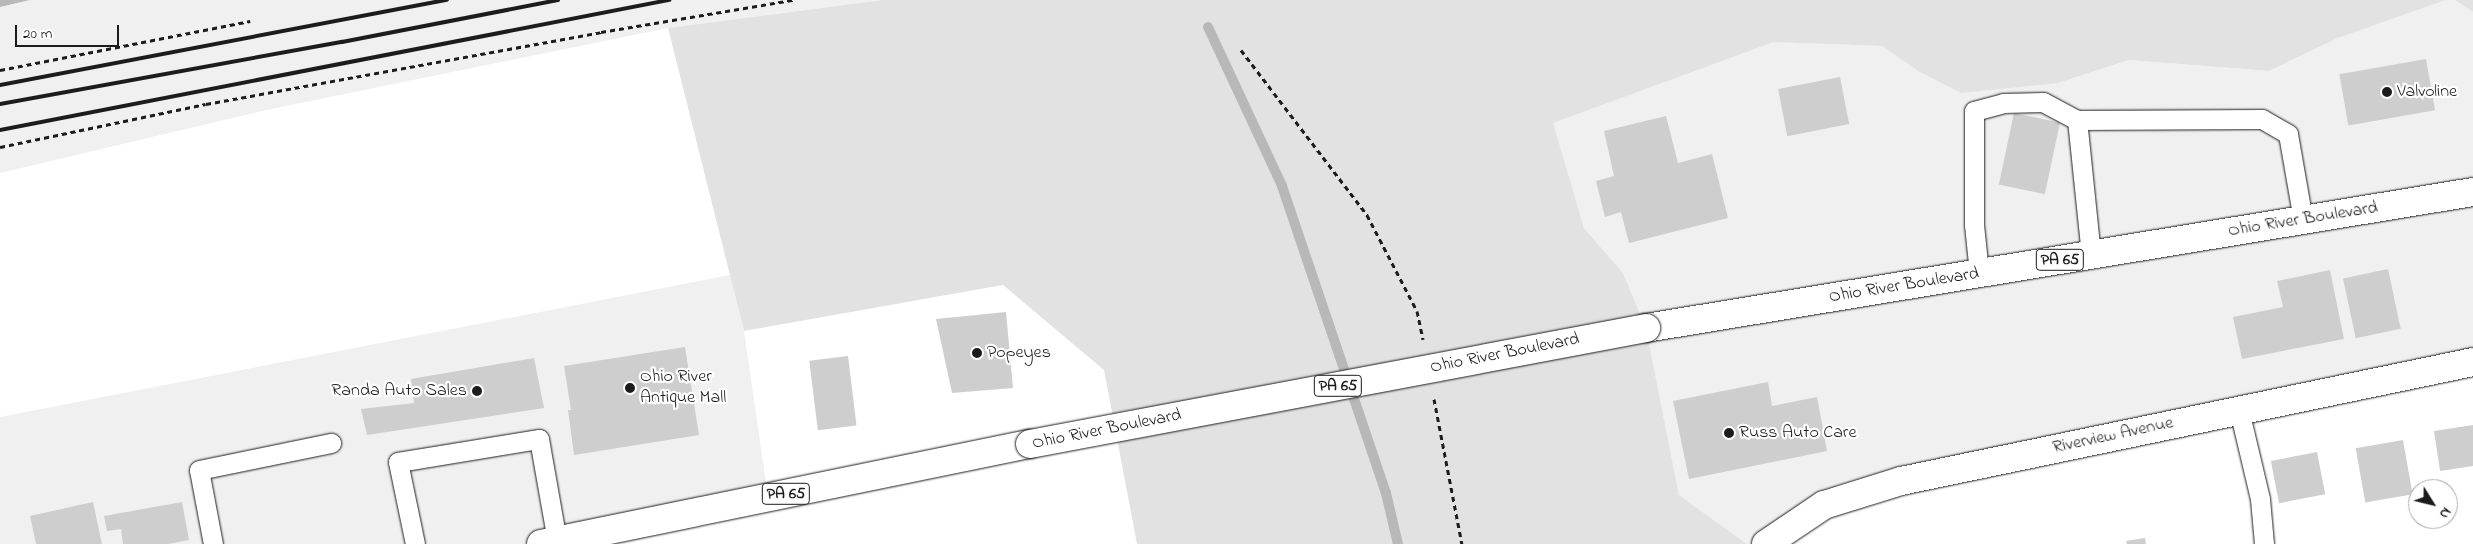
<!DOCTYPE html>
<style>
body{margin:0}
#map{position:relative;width:2473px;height:544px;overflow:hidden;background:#fff;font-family:"Indie Flower",sans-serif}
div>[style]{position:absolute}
.built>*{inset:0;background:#f0f0f0}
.green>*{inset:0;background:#e2e2e2}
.water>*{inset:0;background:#b8b8b8}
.stream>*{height:10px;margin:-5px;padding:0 5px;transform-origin:5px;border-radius:5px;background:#b8b8b8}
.building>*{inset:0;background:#cecece;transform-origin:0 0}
.path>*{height:3px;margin-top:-1.5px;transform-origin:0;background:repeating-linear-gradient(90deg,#1c1c1c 0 5px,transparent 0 9px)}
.roads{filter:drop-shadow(0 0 1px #1c1c1c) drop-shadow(0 0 1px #1c1c1c)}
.lane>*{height:19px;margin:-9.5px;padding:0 9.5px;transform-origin:9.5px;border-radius:9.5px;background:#fff}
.street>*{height:28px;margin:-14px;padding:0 14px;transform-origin:14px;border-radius:14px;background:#fff}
.highway>*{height:28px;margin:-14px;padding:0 14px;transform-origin:14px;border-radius:14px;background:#fff}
.rail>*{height:4px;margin:-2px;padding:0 2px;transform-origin:2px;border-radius:2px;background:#1c1c1c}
.bridges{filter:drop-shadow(0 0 1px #1c1c1c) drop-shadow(0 0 1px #1c1c1c)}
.highway-bridge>*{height:28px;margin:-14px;padding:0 14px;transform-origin:14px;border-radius:14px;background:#fff}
.dots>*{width:14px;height:14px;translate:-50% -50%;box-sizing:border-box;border:2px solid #fff;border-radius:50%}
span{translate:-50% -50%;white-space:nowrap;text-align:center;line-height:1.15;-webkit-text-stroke:4.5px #fff;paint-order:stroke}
.shield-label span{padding:1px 4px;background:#fff;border:1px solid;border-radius:4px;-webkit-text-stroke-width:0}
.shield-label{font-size:16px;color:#1c1c1c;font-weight:700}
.poi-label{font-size:18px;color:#1c1c1c}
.left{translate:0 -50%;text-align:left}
.right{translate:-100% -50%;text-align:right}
.street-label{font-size:18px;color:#1c1c1c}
.north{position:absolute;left:2408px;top:479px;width:50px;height:50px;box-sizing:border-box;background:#fff;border:1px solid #a4a4a4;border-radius:50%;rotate:126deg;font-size:14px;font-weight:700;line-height:20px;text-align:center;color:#1c1c1c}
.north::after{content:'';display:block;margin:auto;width:18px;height:22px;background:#1c1c1c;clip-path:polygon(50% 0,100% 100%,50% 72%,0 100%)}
.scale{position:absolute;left:15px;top:25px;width:104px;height:22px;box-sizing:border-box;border:2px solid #1c1c1c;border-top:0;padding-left:6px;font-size:15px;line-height:18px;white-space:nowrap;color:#1c1c1c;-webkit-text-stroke:4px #fff;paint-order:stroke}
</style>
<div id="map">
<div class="built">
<i style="clip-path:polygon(30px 0,882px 0,668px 28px,271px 109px,0 173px,0 7px)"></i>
<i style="clip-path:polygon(2446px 0,2455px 0,2473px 12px,2473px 362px,1901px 481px,1766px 544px,1747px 544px,1679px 495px,1646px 328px,1623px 273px,1584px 228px,1552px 123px,1774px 42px,1882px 46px,1918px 71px,2058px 83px,2129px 60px,2269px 71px,2338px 38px)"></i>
<i style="clip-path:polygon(730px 275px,744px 331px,768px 497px,541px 544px,0 544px,0 417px)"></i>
</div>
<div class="green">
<i style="clip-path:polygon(882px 0,2446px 0,2338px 38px,2269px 71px,2129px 60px,2058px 83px,1961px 93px,1918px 71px,1882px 46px,1774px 42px,1553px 123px,1584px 228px,1623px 273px,1646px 328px,1679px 495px,1747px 544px,1137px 544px,1104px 370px,1003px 285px,744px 331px,668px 28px)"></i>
<i style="clip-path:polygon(2455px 0,2473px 0,2473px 12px)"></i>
</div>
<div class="water">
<i style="clip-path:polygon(0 0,30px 0,0 7px)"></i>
</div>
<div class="stream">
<i style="left:1208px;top:27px;width:175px;rotate:65deg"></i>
<i style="left:1282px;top:186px;width:324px;rotate:71.3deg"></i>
<i style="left:1386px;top:493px;width:52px;rotate:76.8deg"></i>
</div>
<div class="building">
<i style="left:2426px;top:59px;width:52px;height:88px;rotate:80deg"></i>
<i style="left:1840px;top:77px;width:48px;height:63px;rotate:79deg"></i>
<i style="left:2014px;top:113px;width:47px;height:73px;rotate:12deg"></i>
<i style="clip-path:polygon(1666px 116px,1678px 163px,1712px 154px,1728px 218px,1629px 243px,1621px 212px,1605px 217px,1596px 181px,1614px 176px,1604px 131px)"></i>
<i style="left:2388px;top:269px;width:61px;height:46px;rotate:78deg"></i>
<i style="clip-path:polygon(2330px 270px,2344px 339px,2242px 359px,2233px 317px,2283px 307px,2277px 281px)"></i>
<i style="clip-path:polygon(1006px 312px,1013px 388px,952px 393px,936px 319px)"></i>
<i style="clip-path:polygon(685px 347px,699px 435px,574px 455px,568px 410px,571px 410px,564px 366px)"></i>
<i style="left:848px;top:356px;width:70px;height:39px;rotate:83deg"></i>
<i style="clip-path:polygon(534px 358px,544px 408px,367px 435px,361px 409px,414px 403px,411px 379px)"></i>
<i style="clip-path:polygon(1768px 382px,1772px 406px,1817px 397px,1827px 451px,1689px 479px,1673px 401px)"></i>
<i style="clip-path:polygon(2473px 425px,2473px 466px,2440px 471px,2434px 431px)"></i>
<i style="left:2403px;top:440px;width:55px;height:48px;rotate:80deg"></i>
<i style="left:2317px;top:452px;width:43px;height:47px;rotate:79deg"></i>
<i style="clip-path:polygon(93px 502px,102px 544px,36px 544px,30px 516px)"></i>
<i style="clip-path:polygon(182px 502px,189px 540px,168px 544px,123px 544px,121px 529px,107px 531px,104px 516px)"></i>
<i style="clip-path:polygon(2145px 538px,2146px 544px,2127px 544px,2126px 541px)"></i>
</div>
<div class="path">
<i style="left:1241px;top:50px;width:208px;rotate:52.6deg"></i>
<i style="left:1367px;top:215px;width:108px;rotate:62.5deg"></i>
<i style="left:1417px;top:311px;width:29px;rotate:78deg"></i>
<i style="left:0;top:70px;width:255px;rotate:-11.1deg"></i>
<i style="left:0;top:147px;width:210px;rotate:-11.8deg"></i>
<i style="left:206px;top:104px;width:402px;rotate:-10.3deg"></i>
<i style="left:601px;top:32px;width:195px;rotate:-9.5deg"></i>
<i style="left:1434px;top:399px;width:148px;rotate:79.1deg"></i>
</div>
<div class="roads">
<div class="lane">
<i style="left:2091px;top:255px;width:136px;rotate:-95.9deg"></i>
<i style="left:2077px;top:120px;width:185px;rotate:-0.3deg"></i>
<i style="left:2262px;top:119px;width:30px;rotate:30deg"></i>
<i style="left:2288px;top:134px;width:87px;rotate:80.1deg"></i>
<i style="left:1979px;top:273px;width:48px;rotate:-95.9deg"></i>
<i style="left:1974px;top:225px;width:114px;rotate:-90deg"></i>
<i style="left:1974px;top:111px;width:30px;rotate:-15deg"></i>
<i style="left:2003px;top:103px;width:40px;rotate:-1.4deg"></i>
<i style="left:2043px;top:102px;width:38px;rotate:28deg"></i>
<i style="left:2239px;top:410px;width:91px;rotate:76.7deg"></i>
<i style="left:2260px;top:499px;width:45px;rotate:84.9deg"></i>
<i style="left:213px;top:544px;width:75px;rotate:-100.7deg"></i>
<i style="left:199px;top:470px;width:135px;rotate:-11.6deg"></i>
<i style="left:415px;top:544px;width:84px;rotate:-101.7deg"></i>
<i style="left:398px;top:462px;width:143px;rotate:-9.3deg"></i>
<i style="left:539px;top:439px;width:104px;rotate:80deg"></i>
</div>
<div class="street">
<i style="left:1766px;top:544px;width:70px;rotate:-33.9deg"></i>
<i style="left:1824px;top:505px;width:81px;rotate:-17.3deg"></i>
<i style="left:1901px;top:481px;width:584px;rotate:-11.75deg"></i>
</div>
<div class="highway">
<i style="left:1646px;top:328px;width:838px;rotate:-9.34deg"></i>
<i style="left:541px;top:544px;width:499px;rotate:-11.6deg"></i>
</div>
</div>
<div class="rail">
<i style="left:0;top:85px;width:455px;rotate:-10.8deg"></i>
<i style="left:0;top:104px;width:348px;rotate:-10.3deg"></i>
<i style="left:342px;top:42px;width:220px;rotate:-11deg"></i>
<i style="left:0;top:130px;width:682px;rotate:-11deg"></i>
</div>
<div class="bridges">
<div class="highway-bridge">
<i style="left:1030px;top:444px;width:627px;rotate:-10.66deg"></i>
</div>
</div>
<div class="dots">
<i style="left:2387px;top:92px;background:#1c1c1c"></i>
<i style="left:977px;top:353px;background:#1c1c1c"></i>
<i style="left:630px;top:388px;background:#1c1c1c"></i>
<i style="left:477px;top:391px;background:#1c1c1c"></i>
<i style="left:1729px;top:433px;background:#1c1c1c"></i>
</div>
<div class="shield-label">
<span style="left:2060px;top:260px">PA 65</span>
<span style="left:1338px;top:386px">PA 65</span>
<span style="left:786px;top:494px">PA 65</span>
</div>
<div class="poi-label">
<span class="left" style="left:2397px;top:92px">Valvoline</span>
<span class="left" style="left:987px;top:353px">Popeyes</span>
<span class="left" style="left:640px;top:388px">Ohio River<br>Antique Mall</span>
<span class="right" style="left:467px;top:391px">Randa Auto Sales</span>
<span class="left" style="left:1739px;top:433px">Russ Auto Care</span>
</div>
<div class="street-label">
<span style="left:2303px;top:220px;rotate:-9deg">Ohio River Boulevard</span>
<span style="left:1904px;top:286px;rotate:-9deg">Ohio River Boulevard</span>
<span style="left:1505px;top:354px;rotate:-11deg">Ohio River Boulevard</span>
<span style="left:1107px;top:430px;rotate:-11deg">Ohio River Boulevard</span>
<span style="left:2113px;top:436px;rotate:-12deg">Riverview Avenue</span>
</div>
<div class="north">N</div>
<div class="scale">20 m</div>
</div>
